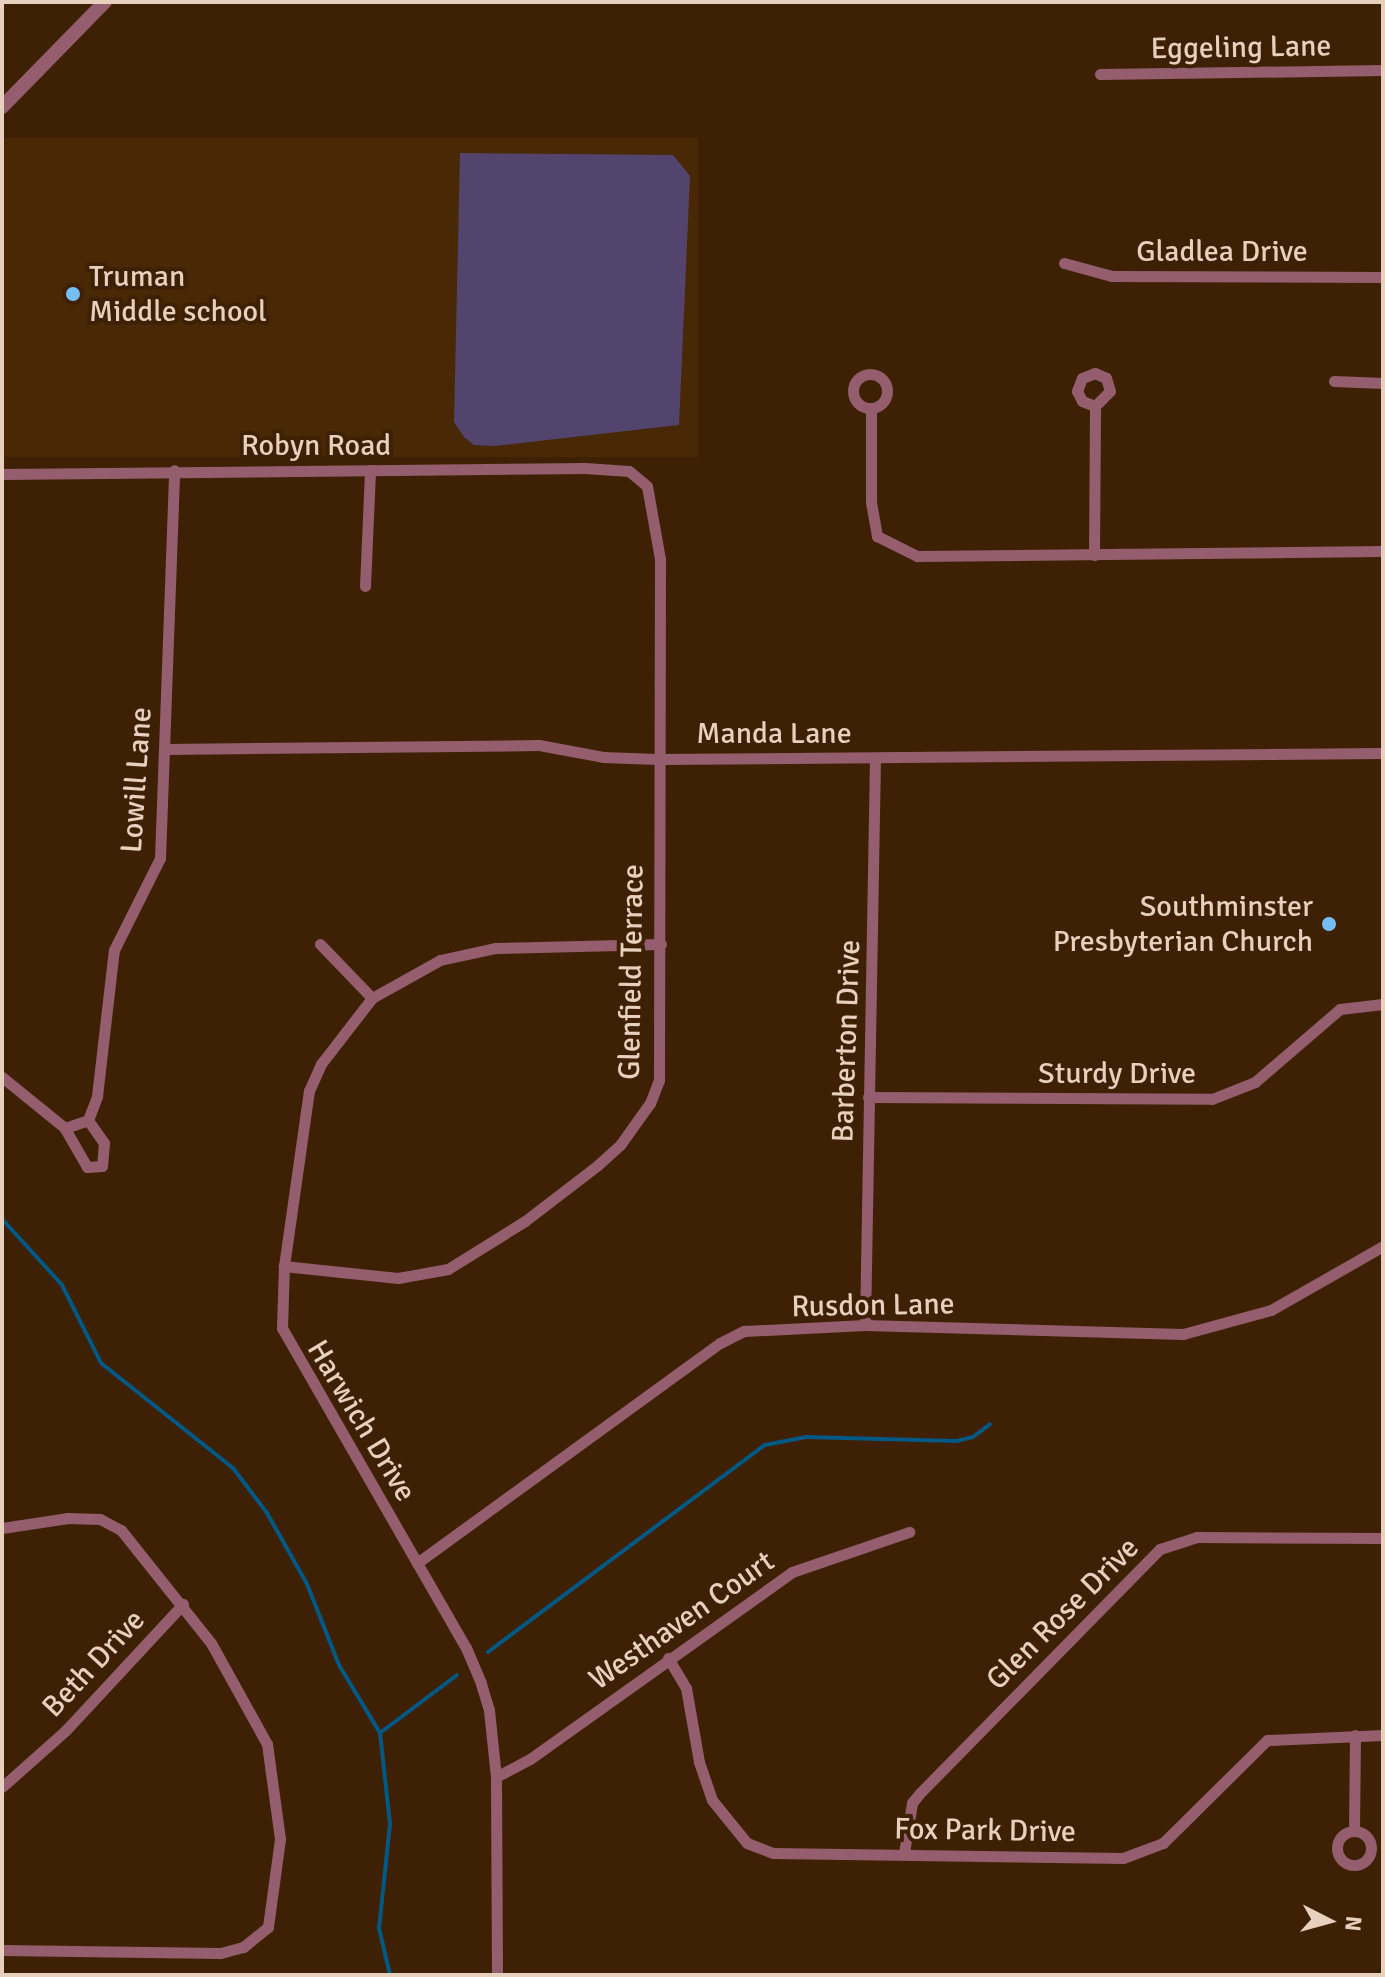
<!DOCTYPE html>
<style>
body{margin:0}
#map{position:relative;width:1385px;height:1977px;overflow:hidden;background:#3e2105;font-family:Signika,sans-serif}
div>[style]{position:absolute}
.built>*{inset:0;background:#492806;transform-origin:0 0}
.green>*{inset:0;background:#53446d}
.stream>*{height:4px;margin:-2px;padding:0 2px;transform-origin:2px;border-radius:2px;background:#005885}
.minor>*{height:11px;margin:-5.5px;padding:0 5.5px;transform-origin:5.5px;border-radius:5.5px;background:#945e6e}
.minor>.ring{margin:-5.5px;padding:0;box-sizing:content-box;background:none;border:11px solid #945e6e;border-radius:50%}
.tertiary>*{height:14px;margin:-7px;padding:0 7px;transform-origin:7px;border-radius:7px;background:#945e6e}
.dots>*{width:22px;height:22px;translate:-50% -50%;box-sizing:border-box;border:4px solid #3e2105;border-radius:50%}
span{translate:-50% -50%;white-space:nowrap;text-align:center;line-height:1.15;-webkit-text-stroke:8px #3e2105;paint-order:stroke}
.street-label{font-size:30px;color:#e7d0bd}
.poi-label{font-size:30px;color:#e7d0bd}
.left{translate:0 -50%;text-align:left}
.right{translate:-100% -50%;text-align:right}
.frame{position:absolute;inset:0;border:4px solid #e7d0bd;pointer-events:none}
.north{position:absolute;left:1289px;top:1881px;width:80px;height:80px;-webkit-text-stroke:6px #3e2105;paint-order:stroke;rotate:96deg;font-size:22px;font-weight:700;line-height:32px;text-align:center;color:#e7d0bd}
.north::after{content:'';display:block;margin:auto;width:28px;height:36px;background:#e7d0bd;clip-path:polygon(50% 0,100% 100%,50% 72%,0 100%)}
</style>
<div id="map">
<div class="built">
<i style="left:698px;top:138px;width:319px;height:696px;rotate:90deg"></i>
</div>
<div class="green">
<i style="clip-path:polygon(460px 153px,673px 155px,690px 176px,679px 425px,494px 446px,474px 445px,464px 437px,454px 422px)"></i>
</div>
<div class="stream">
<i style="left:2px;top:1219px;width:89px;rotate:47.7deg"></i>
<i style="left:62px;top:1285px;width:87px;rotate:63.4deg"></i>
<i style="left:101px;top:1363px;width:169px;rotate:38.5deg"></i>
<i style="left:233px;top:1468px;width:56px;rotate:52.9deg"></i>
<i style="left:267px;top:1513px;width:81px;rotate:60.6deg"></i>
<i style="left:307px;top:1584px;width:87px;rotate:68.4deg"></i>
<i style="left:339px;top:1665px;width:79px;rotate:58.9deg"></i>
<i style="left:380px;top:1733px;width:92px;rotate:83.7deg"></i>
<i style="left:390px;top:1824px;width:105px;rotate:96deg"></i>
<i style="left:379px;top:1928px;width:48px;rotate:76.8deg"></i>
<i style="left:488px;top:1652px;width:346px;rotate:-36.8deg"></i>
<i style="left:765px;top:1445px;width:42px;rotate:-11deg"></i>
<i style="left:806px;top:1437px;width:151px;rotate:1.5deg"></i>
<i style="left:957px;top:1441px;width:16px;rotate:-14deg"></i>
<i style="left:973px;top:1437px;width:21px;rotate:-37deg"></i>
<i style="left:380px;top:1733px;width:96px;rotate:-37deg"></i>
</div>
<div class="minor">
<i style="left:1100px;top:74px;width:283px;rotate:-0.8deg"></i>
<i style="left:1064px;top:263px;width:50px;rotate:15.2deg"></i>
<i style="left:1112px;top:276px;width:271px;rotate:0.2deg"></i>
<i class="ring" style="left:853px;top:374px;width:23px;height:23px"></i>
<i style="left:1334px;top:381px;width:49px;rotate:2.3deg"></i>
<i style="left:871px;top:411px;width:91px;rotate:90deg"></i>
<i style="left:871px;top:502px;width:35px;rotate:80deg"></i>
<i style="left:877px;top:536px;width:45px;rotate:26.6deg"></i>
<i style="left:917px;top:556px;width:466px;rotate:-0.6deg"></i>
<i style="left:2px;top:474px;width:583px;rotate:-0.59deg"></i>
<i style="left:585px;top:468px;width:44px;rotate:3.9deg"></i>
<i style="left:629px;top:471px;width:23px;rotate:40deg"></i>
<i style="left:647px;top:486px;width:74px;rotate:79.9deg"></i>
<i style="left:660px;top:559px;width:521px;rotate:90.11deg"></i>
<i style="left:659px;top:1080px;width:25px;rotate:111deg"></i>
<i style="left:650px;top:1103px;width:52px;rotate:125.5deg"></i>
<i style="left:620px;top:1145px;width:30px;rotate:138deg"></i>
<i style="left:598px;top:1165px;width:92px;rotate:142.5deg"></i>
<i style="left:525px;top:1221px;width:91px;rotate:148.1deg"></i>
<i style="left:448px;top:1269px;width:51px;rotate:169.8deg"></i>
<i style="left:398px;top:1278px;width:115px;rotate:-174deg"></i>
<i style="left:1094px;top:555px;width:149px;rotate:-89.6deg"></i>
<i style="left:1095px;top:406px;width:21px;rotate:-45deg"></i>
<i style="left:1110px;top:391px;width:14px;rotate:-107deg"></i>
<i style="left:1106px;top:378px;width:12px;rotate:-156deg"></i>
<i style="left:1095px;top:373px;width:14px;rotate:159deg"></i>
<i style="left:1082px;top:378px;width:14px;rotate:111deg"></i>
<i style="left:1077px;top:391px;width:11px;rotate:63deg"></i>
<i style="left:1082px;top:401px;width:14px;rotate:21deg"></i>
<i style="left:365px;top:586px;width:116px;rotate:-87.5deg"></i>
<i style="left:166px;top:749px;width:373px;rotate:-0.6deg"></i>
<i style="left:539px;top:745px;width:65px;rotate:10.6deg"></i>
<i style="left:603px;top:757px;width:54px;rotate:2.1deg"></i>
<i style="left:657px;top:759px;width:726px;rotate:-0.47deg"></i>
<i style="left:320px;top:944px;width:75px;rotate:46.1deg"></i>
<i style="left:2px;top:1077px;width:81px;rotate:39deg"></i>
<i style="left:65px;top:1128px;width:24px;rotate:-19deg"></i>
<i style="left:88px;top:1120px;width:26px;rotate:-69deg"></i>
<i style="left:97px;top:1096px;width:147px;rotate:-83.4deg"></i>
<i style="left:114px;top:950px;width:103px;rotate:-63.4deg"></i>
<i style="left:160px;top:858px;width:388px;rotate:-87.9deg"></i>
<i style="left:868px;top:1097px;width:344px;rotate:0.3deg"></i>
<i style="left:1212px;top:1099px;width:46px;rotate:-21.6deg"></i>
<i style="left:1255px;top:1082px;width:112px;rotate:-40.7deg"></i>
<i style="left:1340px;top:1009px;width:43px;rotate:-6.6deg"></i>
<i style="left:64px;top:1127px;width:46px;rotate:60.1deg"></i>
<i style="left:87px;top:1167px;width:15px;rotate:-4deg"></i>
<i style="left:102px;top:1166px;width:23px;rotate:-85deg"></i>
<i style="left:104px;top:1143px;width:28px;rotate:-125deg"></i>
<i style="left:865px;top:1325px;width:567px;rotate:-88.99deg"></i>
<i style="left:2px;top:1528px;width:67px;rotate:-8.6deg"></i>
<i style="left:68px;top:1518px;width:32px;rotate:2deg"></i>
<i style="left:100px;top:1519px;width:24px;rotate:28deg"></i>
<i style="left:121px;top:1530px;width:144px;rotate:51.5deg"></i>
<i style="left:211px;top:1643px;width:115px;rotate:61deg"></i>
<i style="left:267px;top:1744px;width:96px;rotate:82.2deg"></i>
<i style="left:280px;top:1839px;width:89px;rotate:97.8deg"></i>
<i style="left:268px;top:1927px;width:32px;rotate:141deg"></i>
<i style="left:243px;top:1947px;width:24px;rotate:165deg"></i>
<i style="left:220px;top:1953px;width:218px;rotate:-179.2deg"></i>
<i style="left:417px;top:1563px;width:374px;rotate:-36deg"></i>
<i style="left:720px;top:1343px;width:27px;rotate:-27deg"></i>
<i style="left:744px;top:1331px;width:121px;rotate:-2.8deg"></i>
<i style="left:865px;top:1325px;width:318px;rotate:1.6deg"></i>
<i style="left:1183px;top:1334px;width:91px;rotate:-15.3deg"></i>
<i style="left:1271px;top:1310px;width:129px;rotate:-29.7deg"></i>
<i style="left:668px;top:1658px;width:35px;rotate:59deg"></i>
<i style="left:686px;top:1688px;width:75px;rotate:80deg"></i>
<i style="left:699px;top:1762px;width:40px;rotate:71.1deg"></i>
<i style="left:712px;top:1800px;width:55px;rotate:50.9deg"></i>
<i style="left:747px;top:1843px;width:28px;rotate:21deg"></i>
<i style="left:773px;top:1853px;width:350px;rotate:0.8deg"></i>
<i style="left:1123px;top:1858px;width:43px;rotate:-20.6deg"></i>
<i style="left:1163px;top:1843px;width:146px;rotate:-44.7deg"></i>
<i style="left:1267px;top:1740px;width:116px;rotate:-2.5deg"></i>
<i style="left:496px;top:1777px;width:38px;rotate:-28deg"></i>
<i style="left:530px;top:1759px;width:322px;rotate:-35.5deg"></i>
<i style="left:792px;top:1572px;width:124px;rotate:-18.9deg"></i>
<i style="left:2px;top:1787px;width:86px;rotate:-41.7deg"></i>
<i style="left:66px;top:1730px;width:172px;rotate:-47.1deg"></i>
<i style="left:1354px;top:1831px;width:96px;rotate:-89.4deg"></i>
<i class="ring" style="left:1337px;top:1831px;width:23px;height:23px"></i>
<i style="left:904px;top:1853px;width:51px;rotate:-80.9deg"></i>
<i style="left:912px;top:1803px;width:11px;rotate:-52deg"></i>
<i style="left:919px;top:1794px;width:344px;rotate:-45.5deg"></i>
<i style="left:1160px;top:1549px;width:38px;rotate:-18deg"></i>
<i style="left:1196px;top:1537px;width:187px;rotate:0.3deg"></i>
<i style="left:497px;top:1975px;width:198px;rotate:-90.3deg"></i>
<i style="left:496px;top:1777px;width:67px;rotate:-96deg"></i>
<i style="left:489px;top:1710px;width:28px;rotate:-107deg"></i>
<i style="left:481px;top:1683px;width:38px;rotate:-113deg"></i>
<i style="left:466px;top:1648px;width:369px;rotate:-119.9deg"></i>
<i style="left:282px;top:1328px;width:62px;rotate:-88.2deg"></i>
<i style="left:284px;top:1266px;width:177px;rotate:-81.9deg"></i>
<i style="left:309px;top:1091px;width:30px;rotate:-66deg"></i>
<i style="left:321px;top:1064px;width:83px;rotate:-52.3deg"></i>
<i style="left:372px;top:998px;width:78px;rotate:-29.2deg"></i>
<i style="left:440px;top:960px;width:56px;rotate:-12.3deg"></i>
<i style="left:495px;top:948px;width:166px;rotate:-1.4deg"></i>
</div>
<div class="tertiary">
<i style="left:2px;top:107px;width:147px;rotate:-45.6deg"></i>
</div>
<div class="dots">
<i style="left:73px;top:294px;background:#74c0f6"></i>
<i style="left:1329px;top:924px;background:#74c0f6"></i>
</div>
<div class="street-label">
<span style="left:1241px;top:48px;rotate:-1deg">Eggeling Lane</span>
<span style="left:1222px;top:252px">Gladlea Drive</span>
<span style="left:316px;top:446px">Robyn Road</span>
<span style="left:774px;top:734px">Manda Lane</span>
<span style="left:137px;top:780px;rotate:-86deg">Lowill Lane</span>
<span style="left:632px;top:972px;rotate:-89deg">Glenfield Terrace</span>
<span style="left:847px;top:1041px;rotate:-88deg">Barberton Drive</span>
<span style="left:1117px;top:1074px">Sturdy Drive</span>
<span style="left:873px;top:1306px;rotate:-1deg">Rusdon Lane</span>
<span style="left:361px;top:1421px;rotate:59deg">Harwich Drive</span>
<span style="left:1063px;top:1614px;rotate:-45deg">Glen Rose Drive</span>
<span style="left:682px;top:1621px;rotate:-35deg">Westhaven Court</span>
<span style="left:94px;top:1664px;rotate:-47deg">Beth Drive</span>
<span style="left:985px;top:1831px;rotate:1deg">Fox Park Drive</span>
</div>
<div class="poi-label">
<span class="left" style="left:89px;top:294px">Truman<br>Middle school</span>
<span class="right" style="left:1313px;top:924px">Southminster<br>Presbyterian Church</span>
</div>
<div class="frame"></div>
<div class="north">N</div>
</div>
